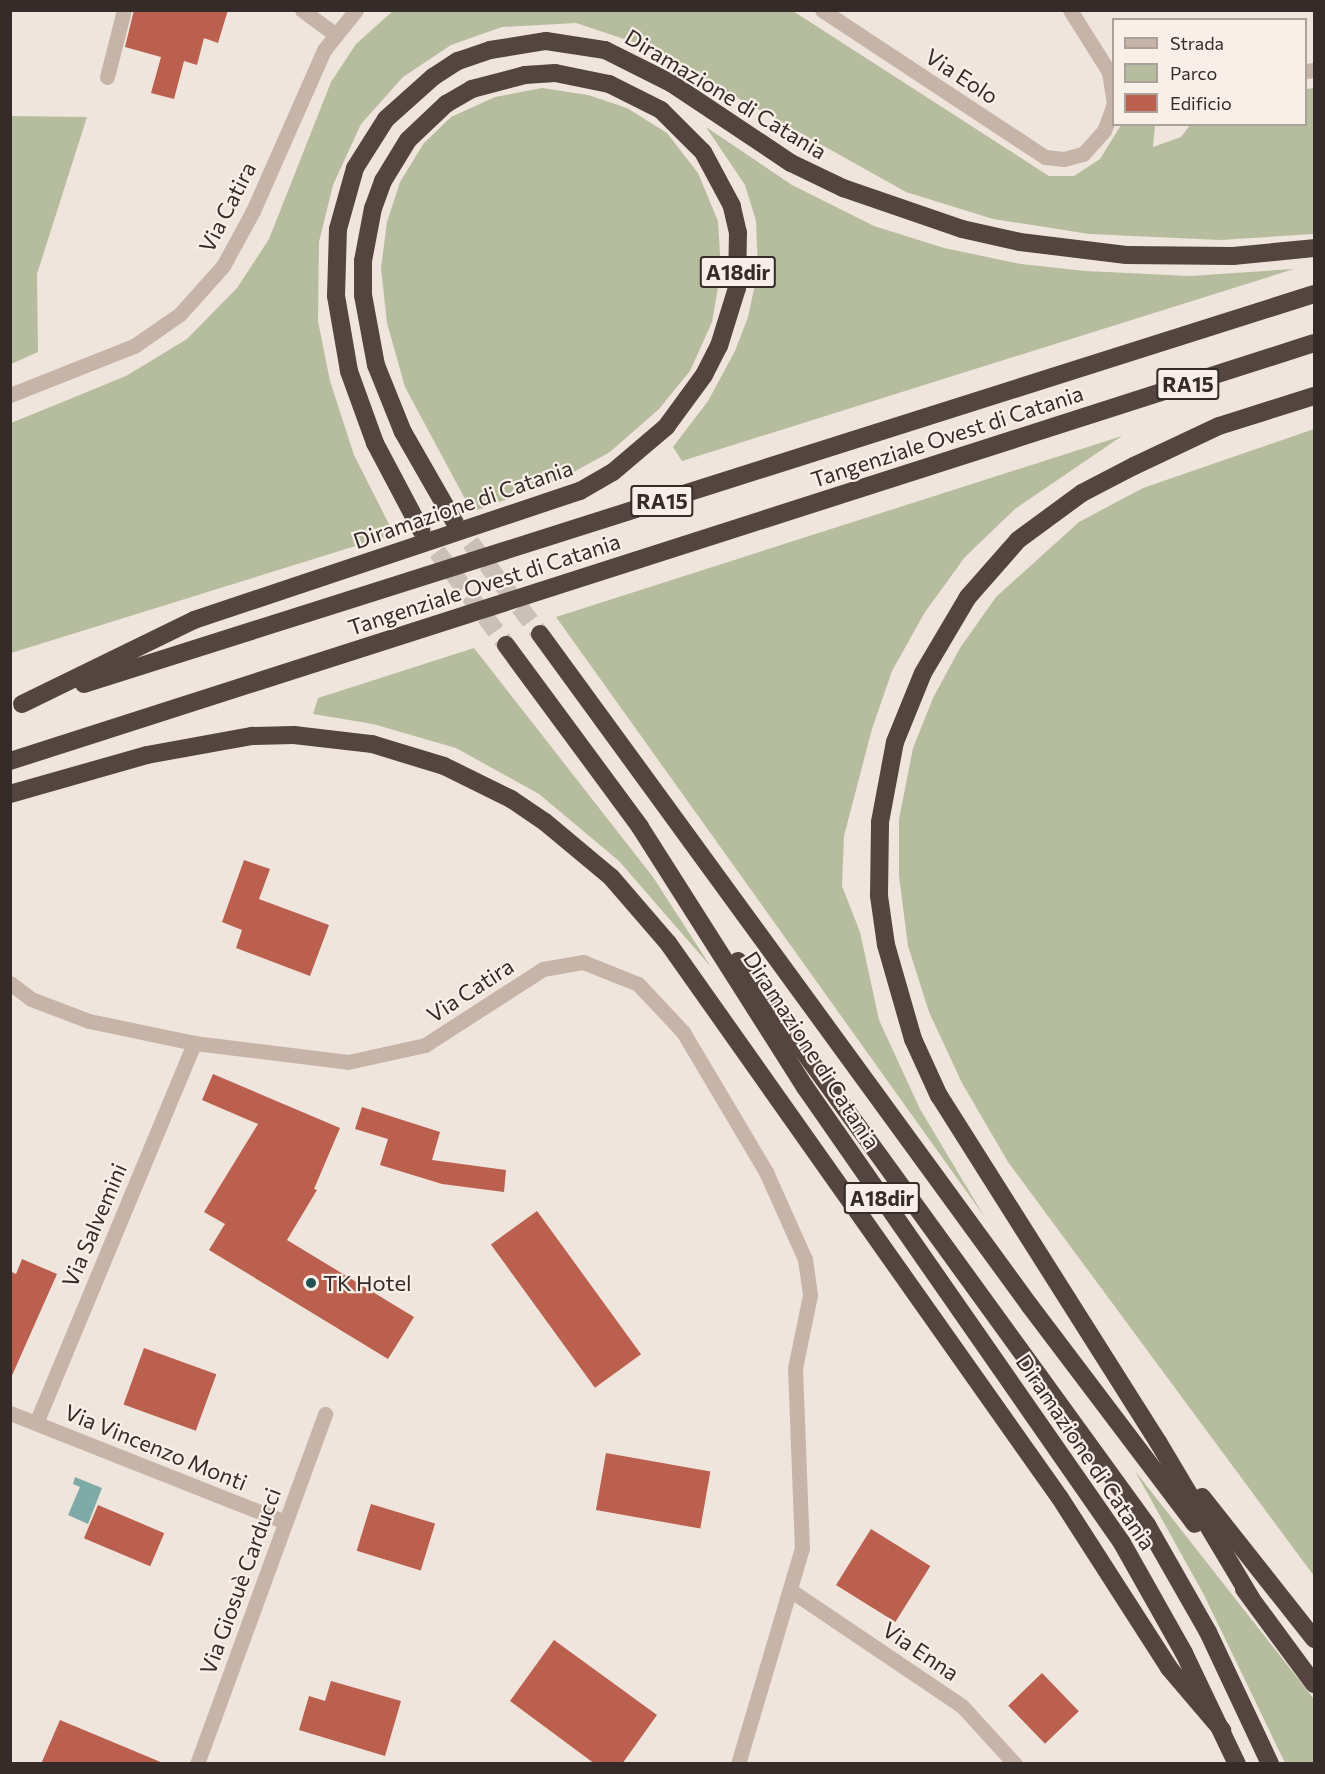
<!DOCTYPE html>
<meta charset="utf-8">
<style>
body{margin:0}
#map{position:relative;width:1325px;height:1774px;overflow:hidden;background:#f0e5dc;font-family:Commissioner,sans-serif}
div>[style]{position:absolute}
.green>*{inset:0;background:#b6bd9e}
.water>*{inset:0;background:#7eaaa8}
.building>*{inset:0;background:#bb5f4f;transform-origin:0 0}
.highway-tunnel>*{height:18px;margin-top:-9px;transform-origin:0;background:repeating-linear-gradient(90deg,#cbc0b8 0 18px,transparent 0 27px)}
.minor>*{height:15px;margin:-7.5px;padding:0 7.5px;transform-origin:7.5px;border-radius:7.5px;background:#c7b4a9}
.highway>*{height:18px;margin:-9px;padding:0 9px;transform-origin:9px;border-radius:9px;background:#554540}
.dots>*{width:16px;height:16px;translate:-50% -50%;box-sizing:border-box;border:3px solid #f8efe8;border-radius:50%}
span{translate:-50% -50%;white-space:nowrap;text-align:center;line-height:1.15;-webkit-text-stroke:4.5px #f8efe8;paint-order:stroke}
.shield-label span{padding:2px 4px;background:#f8efe8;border:2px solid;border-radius:4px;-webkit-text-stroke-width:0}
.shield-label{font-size:21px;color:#352b28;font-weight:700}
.street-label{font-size:22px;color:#352b28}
.poi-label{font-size:22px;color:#352b28}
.left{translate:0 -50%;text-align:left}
.frame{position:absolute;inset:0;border:12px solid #352b28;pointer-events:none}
.legend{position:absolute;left:1112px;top:18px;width:195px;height:108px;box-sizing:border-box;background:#f8efe8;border:2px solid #aaa19b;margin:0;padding:8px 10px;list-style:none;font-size:18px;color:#352b28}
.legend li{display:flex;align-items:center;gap:12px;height:30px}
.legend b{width:30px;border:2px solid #aaa19b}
</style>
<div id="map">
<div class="green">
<i style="clip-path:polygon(394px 10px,793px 11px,1049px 176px,1074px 176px,1100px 159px,1121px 125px,1155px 125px,1153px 147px,1181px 137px,1190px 125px,1306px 124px,1306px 89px,1314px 88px,1314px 234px,1220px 240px,1089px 234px,993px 219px,906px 192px,645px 46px,576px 23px,502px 27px,451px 45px,403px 77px,361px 124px,333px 185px,319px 242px,318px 321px,330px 381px,354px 455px,394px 534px,11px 653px,11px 423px,126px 376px,187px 339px,237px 288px,269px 239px,331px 82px,356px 44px)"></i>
<i style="clip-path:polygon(542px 88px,588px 95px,627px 108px,667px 133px,698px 173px,718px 221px,721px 270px,712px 322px,690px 371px,659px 409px,610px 452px,561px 479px,472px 512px,405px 387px,387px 323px,381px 268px,387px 222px,400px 182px,424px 143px,451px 117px,495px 97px)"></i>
<i style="clip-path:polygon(11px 116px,87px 117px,37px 274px,38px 352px,11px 364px)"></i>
<i style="clip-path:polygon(706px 127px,792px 185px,874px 226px,944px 248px,1021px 264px,1086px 271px,1190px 276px,1294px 269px,682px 461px,673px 447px,708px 401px,735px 351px,748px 317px,758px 270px,756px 221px,745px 185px)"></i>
<i style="clip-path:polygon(1314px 429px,1314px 1576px,1008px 1162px,962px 1083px,929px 1012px,908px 946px,899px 876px,899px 819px,913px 748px,933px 698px,960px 648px,996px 597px,1079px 522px,1143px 488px)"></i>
<i style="clip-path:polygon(1122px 436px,1015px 509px,965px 557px,925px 612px,892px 671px,872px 729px,844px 836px,842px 886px,860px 932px,879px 1020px,920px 1109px,984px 1216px,556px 617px)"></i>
<i style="clip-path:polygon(474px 648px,653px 877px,711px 967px,619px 861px,539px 794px,456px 748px,373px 724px,313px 714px,318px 698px)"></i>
<i style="clip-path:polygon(1135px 1471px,1314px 1699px,1314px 1763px,1285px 1763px,1203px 1593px)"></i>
</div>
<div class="water">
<i style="clip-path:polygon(75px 1477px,102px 1488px,88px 1524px,68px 1515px,80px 1487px,73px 1484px)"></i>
</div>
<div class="building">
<i style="clip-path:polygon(134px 10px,228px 10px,218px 43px,204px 38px,197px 65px,184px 61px,174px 99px,151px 93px,161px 57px,125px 47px)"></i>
<i style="clip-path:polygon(244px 860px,270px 869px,259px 899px,329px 925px,310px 976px,236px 948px,242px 930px,222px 922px)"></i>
<i style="clip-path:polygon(213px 1074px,340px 1128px,314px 1189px,317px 1190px,287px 1240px,414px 1317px,388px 1359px,209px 1250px,225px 1224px,204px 1212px,258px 1124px,202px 1100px)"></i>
<i style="clip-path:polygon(362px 1107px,440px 1132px,432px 1160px,506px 1170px,504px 1192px,442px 1184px,380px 1165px,388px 1139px,355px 1129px)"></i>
<i style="left:537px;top:1211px;width:177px;height:57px;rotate:54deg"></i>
<i style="clip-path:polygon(22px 1259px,57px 1274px,10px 1380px,10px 1271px,16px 1274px)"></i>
<i style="left:144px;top:1348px;width:77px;height:60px;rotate:20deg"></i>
<i style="left:606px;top:1453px;width:106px;height:58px;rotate:10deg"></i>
<i style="left:371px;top:1504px;width:67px;height:49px;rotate:17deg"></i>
<i style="left:98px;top:1505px;width:72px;height:36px;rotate:23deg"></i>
<i style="left:871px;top:1529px;width:70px;height:66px;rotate:32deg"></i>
<i style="clip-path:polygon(554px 1640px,657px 1715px,622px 1764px,595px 1764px,510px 1701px)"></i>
<i style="left:1042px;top:1673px;width:53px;height:47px;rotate:46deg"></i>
<i style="clip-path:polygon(331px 1681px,401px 1701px,385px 1756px,299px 1730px,309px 1696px,325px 1701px)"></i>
<i style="clip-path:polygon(60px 1720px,163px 1763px,163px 1764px,41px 1764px)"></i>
</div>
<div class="highway-tunnel">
<i style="left:454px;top:521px;width:142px;rotate:52.7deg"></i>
<i style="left:421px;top:530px;width:143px;rotate:53.5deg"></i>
</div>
<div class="minor">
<i style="left:302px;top:10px;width:42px;rotate:36.3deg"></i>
<i style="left:822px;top:10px;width:267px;rotate:33.4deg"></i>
<i style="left:1045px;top:157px;width:19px;rotate:6deg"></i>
<i style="left:1064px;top:159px;width:20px;rotate:-15deg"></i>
<i style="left:1083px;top:154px;width:31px;rotate:-48deg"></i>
<i style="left:1104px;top:131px;width:29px;rotate:-70deg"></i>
<i style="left:1070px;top:10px;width:73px;rotate:57.8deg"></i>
<i style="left:1109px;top:72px;width:31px;rotate:81deg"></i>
<i style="left:1306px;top:71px;width:8px;rotate:-7deg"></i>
<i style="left:107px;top:77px;width:69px;rotate:-75.8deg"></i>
<i style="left:10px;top:395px;width:133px;rotate:-21.6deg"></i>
<i style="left:134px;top:346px;width:56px;rotate:-34.8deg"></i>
<i style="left:180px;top:314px;width:64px;rotate:-48.1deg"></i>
<i style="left:223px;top:266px;width:63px;rotate:-61.4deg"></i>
<i style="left:253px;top:211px;width:176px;rotate:-66.2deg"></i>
<i style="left:324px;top:50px;width:51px;rotate:-51.3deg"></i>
<i style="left:10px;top:983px;width:26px;rotate:37deg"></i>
<i style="left:31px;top:999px;width:62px;rotate:20.8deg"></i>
<i style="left:89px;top:1021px;width:107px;rotate:11.8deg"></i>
<i style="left:194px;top:1043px;width:155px;rotate:7deg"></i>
<i style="left:348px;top:1062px;width:79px;rotate:-12.4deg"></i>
<i style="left:425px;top:1045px;width:140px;rotate:-32.8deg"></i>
<i style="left:543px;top:969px;width:41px;rotate:-9.9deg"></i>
<i style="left:583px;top:962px;width:59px;rotate:21.8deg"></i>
<i style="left:638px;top:984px;width:66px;rotate:46.8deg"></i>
<i style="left:683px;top:1032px;width:163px;rotate:59.3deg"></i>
<i style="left:766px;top:1172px;width:95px;rotate:65.9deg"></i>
<i style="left:805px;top:1259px;width:36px;rotate:82deg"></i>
<i style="left:810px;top:1295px;width:75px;rotate:101.6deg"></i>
<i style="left:795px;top:1368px;width:180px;rotate:87.8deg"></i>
<i style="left:802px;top:1548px;width:225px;rotate:106.5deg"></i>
<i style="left:10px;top:1413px;width:296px;rotate:21.6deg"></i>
<i style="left:36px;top:1423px;width:412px;rotate:-67.4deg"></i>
<i style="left:790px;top:1590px;width:207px;rotate:34deg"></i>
<i style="left:962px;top:1706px;width:79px;rotate:47.6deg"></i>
<i style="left:197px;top:1764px;width:373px;rotate:-69.9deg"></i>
</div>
<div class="highway">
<i style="left:421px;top:530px;width:98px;rotate:-117.9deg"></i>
<i style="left:375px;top:443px;width:77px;rotate:-109.9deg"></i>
<i style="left:349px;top:371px;width:76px;rotate:-99.8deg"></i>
<i style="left:336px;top:296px;width:67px;rotate:-88.3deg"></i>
<i style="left:338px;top:229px;width:63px;rotate:-74.4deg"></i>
<i style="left:355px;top:168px;width:58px;rotate:-57.7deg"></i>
<i style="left:386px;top:119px;width:63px;rotate:-41.8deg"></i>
<i style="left:433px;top:77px;width:30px;rotate:-33deg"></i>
<i style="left:458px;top:61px;width:34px;rotate:-19deg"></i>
<i style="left:490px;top:50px;width:57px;rotate:-9.1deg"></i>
<i style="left:546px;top:41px;width:60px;rotate:8.7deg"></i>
<i style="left:605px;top:50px;width:74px;rotate:26.6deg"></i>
<i style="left:671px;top:83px;width:144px;rotate:33.7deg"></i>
<i style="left:791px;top:163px;width:58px;rotate:25.7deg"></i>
<i style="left:843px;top:188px;width:126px;rotate:19deg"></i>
<i style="left:962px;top:229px;width:59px;rotate:12.6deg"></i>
<i style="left:1020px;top:242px;width:107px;rotate:7deg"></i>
<i style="left:1126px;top:255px;width:107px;rotate:0.5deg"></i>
<i style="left:1233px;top:256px;width:81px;rotate:-5.6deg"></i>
<i style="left:540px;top:634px;width:832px;rotate:53.9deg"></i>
<i style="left:1030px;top:1306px;width:273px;rotate:52.9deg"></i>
<i style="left:506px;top:645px;width:226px;rotate:53.6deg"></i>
<i style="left:640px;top:827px;width:308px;rotate:57.6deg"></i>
<i style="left:805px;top:1087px;width:555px;rotate:55.19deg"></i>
<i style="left:1122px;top:1543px;width:126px;rotate:60.6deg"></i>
<i style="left:1184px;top:1653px;width:123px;rotate:64.5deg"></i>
<i style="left:84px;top:684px;width:1290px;rotate:-17.59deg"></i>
<i style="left:22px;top:704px;width:191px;rotate:-26deg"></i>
<i style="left:194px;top:620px;width:407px;rotate:-18.5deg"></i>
<i style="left:580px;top:491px;width:38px;rotate:-30deg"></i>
<i style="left:613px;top:472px;width:70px;rotate:-40.3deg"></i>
<i style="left:666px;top:427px;width:64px;rotate:-53.8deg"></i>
<i style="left:704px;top:375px;width:33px;rotate:-63deg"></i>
<i style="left:719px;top:346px;width:61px;rotate:-72.8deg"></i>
<i style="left:737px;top:288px;width:55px;rotate:-89deg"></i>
<i style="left:738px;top:233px;width:28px;rotate:-103deg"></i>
<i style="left:732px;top:206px;width:61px;rotate:-118.2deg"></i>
<i style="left:703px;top:152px;width:59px;rotate:-135deg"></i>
<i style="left:661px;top:110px;width:58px;rotate:-153.4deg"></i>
<i style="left:609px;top:84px;width:55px;rotate:-168.5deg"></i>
<i style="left:555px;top:73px;width:30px;rotate:176deg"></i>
<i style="left:525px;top:75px;width:55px;rotate:165.2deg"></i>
<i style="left:472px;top:89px;width:30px;rotate:150deg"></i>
<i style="left:446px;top:104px;width:52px;rotate:136.5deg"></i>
<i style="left:408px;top:140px;width:48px;rotate:121.4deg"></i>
<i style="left:383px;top:181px;width:29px;rotate:110deg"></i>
<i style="left:373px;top:208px;width:54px;rotate:100.7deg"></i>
<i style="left:363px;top:261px;width:34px;rotate:90deg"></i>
<i style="left:363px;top:295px;width:71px;rotate:79.5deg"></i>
<i style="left:376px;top:365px;width:72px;rotate:68.1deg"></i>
<i style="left:403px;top:432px;width:103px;rotate:60.2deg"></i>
<i style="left:10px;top:761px;width:1369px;rotate:-17.77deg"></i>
<i style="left:10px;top:794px;width:142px;rotate:-15.9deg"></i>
<i style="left:147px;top:755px;width:107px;rotate:-10.3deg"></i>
<i style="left:252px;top:736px;width:42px;rotate:-1.4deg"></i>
<i style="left:294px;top:735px;width:79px;rotate:6.6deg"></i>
<i style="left:372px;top:744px;width:75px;rotate:17deg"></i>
<i style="left:444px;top:766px;width:75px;rotate:26.2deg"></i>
<i style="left:511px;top:799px;width:41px;rotate:34.1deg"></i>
<i style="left:545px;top:822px;width:86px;rotate:39.8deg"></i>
<i style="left:611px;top:877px;width:87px;rotate:49.2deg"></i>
<i style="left:668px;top:943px;width:679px;rotate:54.77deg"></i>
<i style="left:1060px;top:1498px;width:202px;rotate:57.3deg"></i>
<i style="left:1169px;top:1668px;width:82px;rotate:49.5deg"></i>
<i style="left:738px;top:961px;width:697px;rotate:54.05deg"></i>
<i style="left:1147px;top:1525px;width:123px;rotate:60.3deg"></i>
<i style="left:1208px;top:1632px;width:146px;rotate:64.8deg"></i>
<i style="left:1202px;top:1497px;width:181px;rotate:51.7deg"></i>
<i style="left:1244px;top:1589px;width:118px;rotate:53.6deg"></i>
<i style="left:1251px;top:1598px;width:182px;rotate:-120.8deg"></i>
<i style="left:1158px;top:1442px;width:409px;rotate:-122.3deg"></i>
<i style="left:939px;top:1096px;width:63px;rotate:-114.5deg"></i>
<i style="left:913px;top:1039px;width:98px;rotate:-106deg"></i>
<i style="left:886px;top:945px;width:49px;rotate:-98.1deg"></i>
<i style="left:879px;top:896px;width:74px;rotate:-89.2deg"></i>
<i style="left:880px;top:822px;width:81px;rotate:-79.4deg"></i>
<i style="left:895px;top:742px;width:74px;rotate:-67.9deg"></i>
<i style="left:923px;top:673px;width:88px;rotate:-59.4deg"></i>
<i style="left:968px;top:597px;width:76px;rotate:-48.7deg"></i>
<i style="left:1018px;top:540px;width:79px;rotate:-36.3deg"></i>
<i style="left:1082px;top:493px;width:59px;rotate:-27.4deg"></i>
<i style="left:1134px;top:466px;width:94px;rotate:-25.2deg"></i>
<i style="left:1219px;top:426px;width:100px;rotate:-17.5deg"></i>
</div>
<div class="dots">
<i style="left:311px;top:1283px;background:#225251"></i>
</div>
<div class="shield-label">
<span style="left:738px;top:272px">A18dir</span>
<span style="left:1188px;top:384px">RA15</span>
<span style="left:662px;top:501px">RA15</span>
<span style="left:882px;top:1198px">A18dir</span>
</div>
<div class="street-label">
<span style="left:962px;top:76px;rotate:33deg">Via Eolo</span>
<span style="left:726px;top:94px;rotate:31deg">Diramazione di Catania</span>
<span style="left:227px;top:207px;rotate:-63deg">Via Catira</span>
<span style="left:947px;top:436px;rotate:-18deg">Tangenziale Ovest di Catania</span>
<span style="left:463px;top:504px;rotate:-19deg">Diramazione di Catania</span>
<span style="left:484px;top:584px;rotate:-18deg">Tangenziale Ovest di Catania</span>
<span style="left:470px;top:990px;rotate:-33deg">Via Catira</span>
<span style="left:812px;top:1050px;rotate:57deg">Diramazione di Catania</span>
<span style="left:94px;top:1225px;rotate:-67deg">Via Salvemini</span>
<span style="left:156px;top:1447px;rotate:22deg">Via Vincenzo Monti</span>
<span style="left:1086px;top:1452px;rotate:56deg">Diramazione di Catania</span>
<span style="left:240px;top:1581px;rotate:-70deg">Via Giosuè Carducci</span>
<span style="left:921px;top:1651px;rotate:34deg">Via Enna</span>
</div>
<div class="poi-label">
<span class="left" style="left:323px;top:1283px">TK Hotel</span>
</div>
<div class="frame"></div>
<ul class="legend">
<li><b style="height:8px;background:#c7b4a9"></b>Strada</li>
<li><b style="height:16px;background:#b6bd9e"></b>Parco</li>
<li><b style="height:16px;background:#bb5f4f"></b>Edificio</li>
</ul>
</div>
